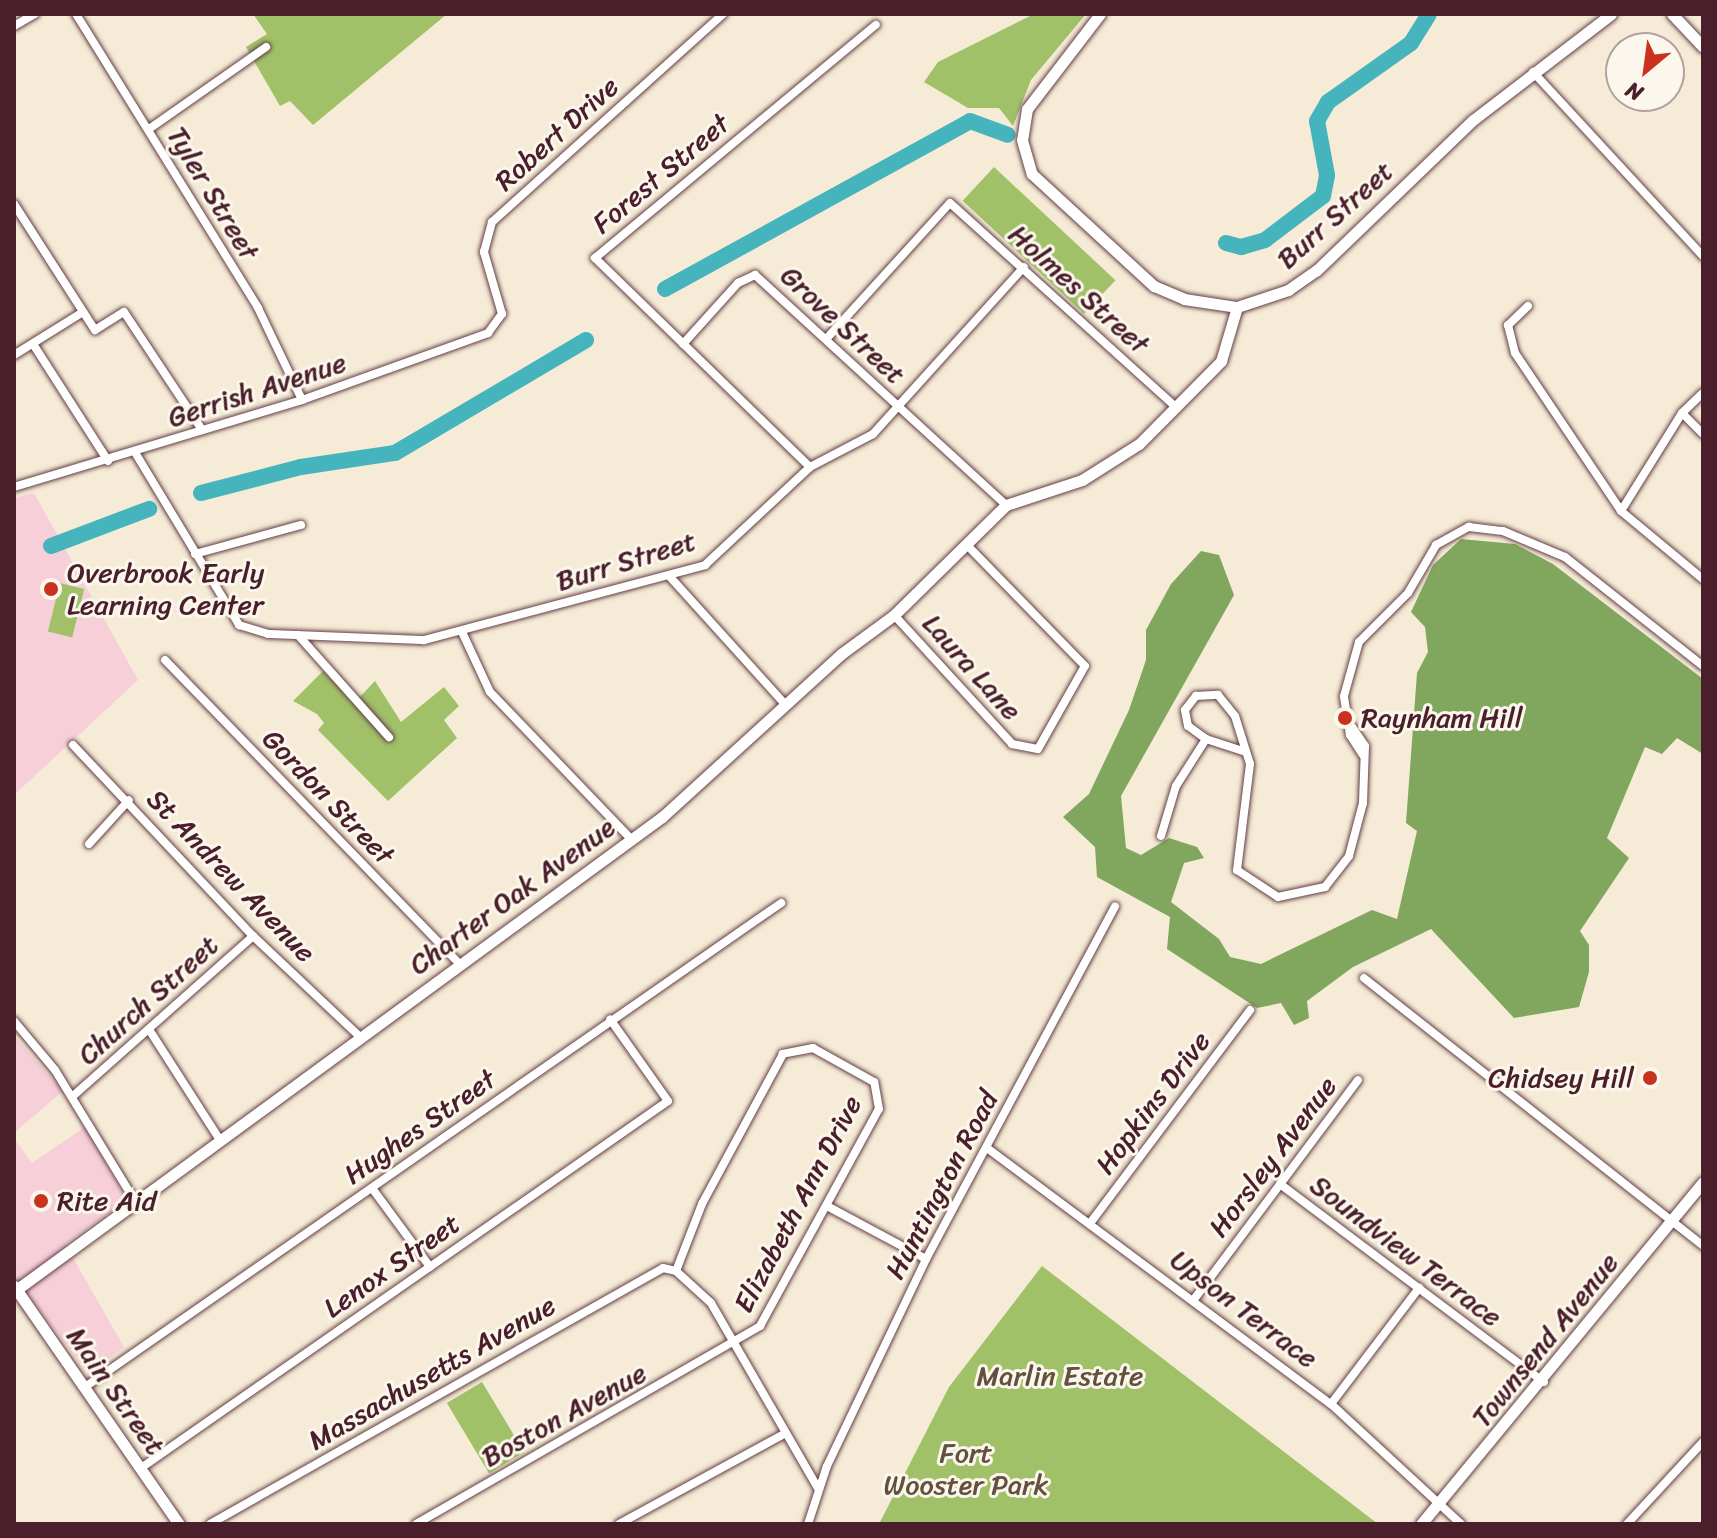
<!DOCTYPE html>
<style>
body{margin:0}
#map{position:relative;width:1717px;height:1538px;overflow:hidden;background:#f5ebd6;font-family:Sriracha,sans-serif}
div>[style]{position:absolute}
.built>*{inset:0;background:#f6cfd9}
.green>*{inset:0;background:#a1c169;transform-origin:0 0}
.forest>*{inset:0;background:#80a75d}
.river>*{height:16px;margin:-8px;padding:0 8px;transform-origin:8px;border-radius:8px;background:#45b4bc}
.roads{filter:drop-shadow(0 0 2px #643e45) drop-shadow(0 0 2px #643e45)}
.street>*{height:8px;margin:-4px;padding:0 4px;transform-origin:4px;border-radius:4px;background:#fff}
.secondary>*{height:11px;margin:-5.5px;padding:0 5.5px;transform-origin:5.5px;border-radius:5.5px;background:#fff}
.dots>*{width:22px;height:22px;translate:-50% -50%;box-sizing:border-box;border:4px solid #fbf7ec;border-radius:50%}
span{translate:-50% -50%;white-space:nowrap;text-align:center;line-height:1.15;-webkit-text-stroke:6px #fbf7ec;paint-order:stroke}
.street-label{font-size:28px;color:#4a1f2b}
.poi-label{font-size:28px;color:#4a1f2b}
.left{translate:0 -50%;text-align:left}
.right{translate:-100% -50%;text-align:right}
.park-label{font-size:28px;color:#64503e}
.frame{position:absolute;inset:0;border:16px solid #4a1f2b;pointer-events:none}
.north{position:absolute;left:1605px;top:32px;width:80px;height:80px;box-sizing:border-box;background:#fbf7ec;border:2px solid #b4a19f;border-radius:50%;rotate:209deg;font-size:22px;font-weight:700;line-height:32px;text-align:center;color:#4a1f2b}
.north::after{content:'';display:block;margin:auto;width:28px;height:36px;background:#c8321e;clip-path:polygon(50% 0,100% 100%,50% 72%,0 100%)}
</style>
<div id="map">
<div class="built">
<i style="clip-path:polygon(34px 493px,138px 680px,14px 795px,14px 498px)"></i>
<i style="clip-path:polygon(14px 1036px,63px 1091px,14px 1133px)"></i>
<i style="clip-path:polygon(85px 1127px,127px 1200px,65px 1244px,124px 1347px,89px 1374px,14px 1276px,14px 1139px,32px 1163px)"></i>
</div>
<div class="green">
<i style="clip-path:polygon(253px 14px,447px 14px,313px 125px,290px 101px,280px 106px,246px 47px,267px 34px)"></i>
<i style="clip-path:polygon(1034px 14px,1086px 14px,1031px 80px,1013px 126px,999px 108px,968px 108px,924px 82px,938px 62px)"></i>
<i style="left:994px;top:167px;width:166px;height:46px;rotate:43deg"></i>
<i style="left:60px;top:583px;width:25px;height:50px;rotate:14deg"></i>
<i style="clip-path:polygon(323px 671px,355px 702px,375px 681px,401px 722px,444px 687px,459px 706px,444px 720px,457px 738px,388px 801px,318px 730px,324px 723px,317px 714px,293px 701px)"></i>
<i style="clip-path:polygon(1042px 1266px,1378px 1524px,879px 1524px,949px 1387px)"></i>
<i style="left:482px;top:1382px;width:82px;height:41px;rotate:59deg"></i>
</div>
<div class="forest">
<i style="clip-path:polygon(1461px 539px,1515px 544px,1553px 564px,1703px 679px,1703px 754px,1677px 738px,1662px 754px,1645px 747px,1607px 838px,1629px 858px,1580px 931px,1589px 945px,1589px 972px,1579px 1007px,1514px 1018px,1431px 929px,1353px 967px,1307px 1001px,1309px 1018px,1294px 1025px,1281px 1003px,1257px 1008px,1167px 949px,1170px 917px,1097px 877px,1095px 847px,1063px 817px,1089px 794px,1129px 710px,1146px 660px,1146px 630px,1171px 584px,1201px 551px,1219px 555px,1234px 595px,1121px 796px,1126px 848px,1141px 855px,1169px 838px,1197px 847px,1204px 858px,1184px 863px,1171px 902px,1219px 939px,1230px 957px,1261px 964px,1372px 910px,1397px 919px,1417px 831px,1406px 823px,1417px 673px,1428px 652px,1425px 627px,1411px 612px,1433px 565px)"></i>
</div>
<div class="river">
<i style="left:1226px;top:243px;width:16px;rotate:15deg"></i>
<i style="left:1241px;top:247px;width:25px;rotate:-16deg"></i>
<i style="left:1265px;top:240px;width:73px;rotate:-37.2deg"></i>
<i style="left:1323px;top:196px;width:21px;rotate:-79deg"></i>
<i style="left:1327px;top:175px;width:55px;rotate:-100.5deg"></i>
<i style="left:1317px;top:121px;width:22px;rotate:-60deg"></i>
<i style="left:1328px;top:102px;width:102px;rotate:-35.4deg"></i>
<i style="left:1411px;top:43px;width:34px;rotate:-58deg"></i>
<i style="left:665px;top:289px;width:348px;rotate:-28.8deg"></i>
<i style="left:970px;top:121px;width:40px;rotate:20.2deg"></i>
<i style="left:201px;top:493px;width:103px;rotate:-14.6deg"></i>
<i style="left:301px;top:467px;width:95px;rotate:-8.5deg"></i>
<i style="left:395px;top:453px;width:222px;rotate:-30.6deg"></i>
<i style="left:51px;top:546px;width:105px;rotate:-20.7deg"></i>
</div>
<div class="roads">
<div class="street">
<i style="left:76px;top:14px;width:346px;rotate:58.2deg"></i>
<i style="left:258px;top:308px;width:102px;rotate:64.4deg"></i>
<i style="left:14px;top:26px;width:24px;rotate:-30deg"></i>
<i style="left:1533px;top:72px;width:251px;rotate:47.3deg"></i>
<i style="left:149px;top:129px;width:143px;rotate:-35deg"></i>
<i style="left:14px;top:204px;width:150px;rotate:57.3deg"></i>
<i style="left:95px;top:330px;width:34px;rotate:-32deg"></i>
<i style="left:124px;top:312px;width:141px;rotate:56.5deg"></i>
<i style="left:1528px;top:306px;width:28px;rotate:136deg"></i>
<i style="left:1508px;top:325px;width:29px;rotate:76deg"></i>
<i style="left:1515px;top:353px;width:190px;rotate:56.1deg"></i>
<i style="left:1621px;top:511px;width:107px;rotate:39.7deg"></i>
<i style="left:828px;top:337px;width:181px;rotate:-47.7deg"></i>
<i style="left:950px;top:203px;width:306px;rotate:42.1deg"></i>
<i style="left:33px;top:344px;width:139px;rotate:57.3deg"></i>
<i style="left:683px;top:344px;width:82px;rotate:-48deg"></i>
<i style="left:738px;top:283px;width:19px;rotate:-25deg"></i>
<i style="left:755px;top:275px;width:340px;rotate:42.5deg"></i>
<i style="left:14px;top:355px;width:81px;rotate:-31.9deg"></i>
<i style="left:1682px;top:413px;width:30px;rotate:45deg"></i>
<i style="left:136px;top:454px;width:200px;rotate:58.9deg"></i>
<i style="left:239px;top:625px;width:30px;rotate:17deg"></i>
<i style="left:268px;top:634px;width:156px;rotate:2.2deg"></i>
<i style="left:424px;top:640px;width:291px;rotate:-14.9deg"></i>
<i style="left:705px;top:565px;width:144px;rotate:-43deg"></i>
<i style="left:810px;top:467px;width:71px;rotate:-27.6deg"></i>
<i style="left:873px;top:434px;width:225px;rotate:-47.9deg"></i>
<i style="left:810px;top:467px;width:300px;rotate:-135.8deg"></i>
<i style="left:595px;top:258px;width:365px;rotate:-39.7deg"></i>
<i style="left:14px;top:487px;width:301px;rotate:-16.8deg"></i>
<i style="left:302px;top:400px;width:198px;rotate:-19.8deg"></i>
<i style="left:488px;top:333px;width:24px;rotate:-54deg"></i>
<i style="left:502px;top:314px;width:65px;rotate:-106.2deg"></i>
<i style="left:484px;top:252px;width:31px;rotate:-75deg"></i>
<i style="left:492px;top:222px;width:311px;rotate:-42deg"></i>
<i style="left:1621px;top:511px;width:115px;rotate:-58.1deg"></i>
<i style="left:1682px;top:413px;width:29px;rotate:-44deg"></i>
<i style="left:195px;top:554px;width:110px;rotate:-15.3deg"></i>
<i style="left:671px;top:578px;width:170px;rotate:47.9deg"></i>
<i style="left:894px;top:615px;width:175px;rotate:47.5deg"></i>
<i style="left:1012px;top:744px;width:26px;rotate:11deg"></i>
<i style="left:1038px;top:749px;width:95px;rotate:-60.5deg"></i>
<i style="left:1085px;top:666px;width:170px;rotate:-134.3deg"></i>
<i style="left:462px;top:632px;width:66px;rotate:65deg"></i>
<i style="left:490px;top:692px;width:204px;rotate:46.2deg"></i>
<i style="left:298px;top:635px;width:137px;rotate:48.3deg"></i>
<i style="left:165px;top:660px;width:424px;rotate:45.9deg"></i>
<i style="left:1206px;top:739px;width:42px;rotate:18deg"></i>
<i style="left:73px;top:745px;width:262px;rotate:46.7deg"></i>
<i style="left:253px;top:936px;width:146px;rotate:43.3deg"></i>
<i style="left:1363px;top:755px;width:24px;rotate:-123deg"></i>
<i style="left:1350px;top:735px;width:39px;rotate:-99deg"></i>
<i style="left:1344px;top:696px;width:56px;rotate:-74.5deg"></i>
<i style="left:1359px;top:642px;width:69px;rotate:-45deg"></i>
<i style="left:1408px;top:593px;width:56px;rotate:-59.7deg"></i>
<i style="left:1436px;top:545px;width:38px;rotate:-29deg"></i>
<i style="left:1469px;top:527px;width:34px;rotate:7deg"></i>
<i style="left:1503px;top:531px;width:67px;rotate:22.8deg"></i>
<i style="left:1565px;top:557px;width:176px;rotate:38.3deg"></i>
<i style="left:1161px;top:836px;width:52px;rotate:-73.3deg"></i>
<i style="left:1176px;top:786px;width:56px;rotate:-57.4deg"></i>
<i style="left:1206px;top:739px;width:22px;rotate:-144deg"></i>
<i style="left:1188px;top:726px;width:16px;rotate:-101deg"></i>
<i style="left:1185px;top:710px;width:18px;rotate:-52deg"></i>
<i style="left:1196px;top:696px;width:22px;rotate:-3deg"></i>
<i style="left:1218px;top:695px;width:27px;rotate:51deg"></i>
<i style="left:1235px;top:716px;width:50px;rotate:72.6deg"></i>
<i style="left:1250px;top:764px;width:107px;rotate:97deg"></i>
<i style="left:1237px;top:870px;width:49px;rotate:33.4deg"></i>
<i style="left:1278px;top:897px;width:48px;rotate:-12deg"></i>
<i style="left:1325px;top:887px;width:39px;rotate:-52deg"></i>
<i style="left:1349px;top:856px;width:55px;rotate:-75.2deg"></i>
<i style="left:1363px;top:803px;width:57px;rotate:-88deg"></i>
<i style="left:1365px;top:746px;width:23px;rotate:-124deg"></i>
<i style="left:89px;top:844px;width:59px;rotate:-47.7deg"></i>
<i style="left:1364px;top:978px;width:432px;rotate:38.3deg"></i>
<i style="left:14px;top:1021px;width:64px;rotate:50.1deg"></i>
<i style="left:55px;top:1070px;width:153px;rotate:58.6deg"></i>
<i style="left:150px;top:1031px;width:130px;rotate:57.3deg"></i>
<i style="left:73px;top:1096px;width:241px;rotate:-41.6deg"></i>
<i style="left:987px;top:1148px;width:429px;rotate:36.7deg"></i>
<i style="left:1331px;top:1404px;width:177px;rotate:42.7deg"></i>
<i style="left:1280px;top:1184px;width:330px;rotate:36.9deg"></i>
<i style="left:372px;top:1188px;width:98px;rotate:53.7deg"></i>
<i style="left:827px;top:1206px;width:112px;rotate:28.2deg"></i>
<i style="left:1091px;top:1222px;width:265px;rotate:-53.1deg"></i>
<i style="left:676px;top:1271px;width:47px;rotate:42.4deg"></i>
<i style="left:711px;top:1303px;width:214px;rotate:60deg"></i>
<i style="left:1195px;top:1298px;width:272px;rotate:-53.2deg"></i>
<i style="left:85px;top:1387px;width:848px;rotate:-34.81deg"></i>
<i style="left:1331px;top:1404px;width:146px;rotate:-52.8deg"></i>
<i style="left:141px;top:1468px;width:642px;rotate:-34.85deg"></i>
<i style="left:668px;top:1101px;width:100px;rotate:-125.3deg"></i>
<i style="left:210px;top:1524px;width:520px;rotate:-29.47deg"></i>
<i style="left:663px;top:1268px;width:13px;rotate:13deg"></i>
<i style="left:416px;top:1524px;width:397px;rotate:-29.9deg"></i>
<i style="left:760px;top:1326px;width:247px;rotate:-61.3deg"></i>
<i style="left:879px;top:1109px;width:27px;rotate:-100deg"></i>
<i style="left:874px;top:1082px;width:70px;rotate:-150.9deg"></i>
<i style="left:813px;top:1048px;width:31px;rotate:169deg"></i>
<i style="left:783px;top:1054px;width:170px;rotate:118.4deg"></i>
<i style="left:702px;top:1204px;width:72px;rotate:111.2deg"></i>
<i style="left:619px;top:1524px;width:188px;rotate:-28.6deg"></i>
<i style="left:808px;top:1524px;width:61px;rotate:-71.9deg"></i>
<i style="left:827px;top:1466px;width:229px;rotate:-64.4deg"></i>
<i style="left:926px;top:1259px;width:400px;rotate:-61.8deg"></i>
<i style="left:1627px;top:1524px;width:112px;rotate:-47.2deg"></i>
</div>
<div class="secondary">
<i style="left:1100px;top:14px;width:120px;rotate:127.5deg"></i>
<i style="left:1027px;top:109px;width:31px;rotate:99deg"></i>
<i style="left:1022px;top:140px;width:35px;rotate:74deg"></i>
<i style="left:1032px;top:174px;width:166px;rotate:42.6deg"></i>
<i style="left:1154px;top:286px;width:33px;rotate:23deg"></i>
<i style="left:1184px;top:299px;width:54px;rotate:8.6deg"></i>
<i style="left:1237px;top:307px;width:54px;rotate:-18.4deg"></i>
<i style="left:1288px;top:290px;width:35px;rotate:-35deg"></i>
<i style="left:1317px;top:270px;width:216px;rotate:-43.9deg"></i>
<i style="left:1473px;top:120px;width:174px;rotate:-37.5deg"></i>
<i style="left:1672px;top:14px;width:45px;rotate:46.8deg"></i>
<i style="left:14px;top:1286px;width:290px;rotate:55.3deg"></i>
<i style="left:16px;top:1290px;width:801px;rotate:-36.21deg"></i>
<i style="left:662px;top:817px;width:242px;rotate:-42.3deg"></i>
<i style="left:841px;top:654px;width:66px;rotate:-36.3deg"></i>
<i style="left:894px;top:615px;width:157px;rotate:-44.5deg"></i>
<i style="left:1006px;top:505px;width:80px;rotate:-18.2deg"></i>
<i style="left:1082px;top:480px;width:67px;rotate:-32.3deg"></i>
<i style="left:1139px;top:444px;width:117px;rotate:-45.3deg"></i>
<i style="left:1221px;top:361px;width:56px;rotate:-73.5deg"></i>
<i style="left:1421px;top:1524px;width:443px;rotate:-50.5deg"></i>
</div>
</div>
<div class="dots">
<i style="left:51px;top:589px;background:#c8321e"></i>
<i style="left:1345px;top:718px;background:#c8321e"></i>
<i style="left:1650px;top:1078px;background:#c8321e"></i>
<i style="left:41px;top:1201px;background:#c8321e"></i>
</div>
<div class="street-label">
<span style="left:557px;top:134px;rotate:-42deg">Robert Drive</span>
<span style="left:661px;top:174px;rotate:-40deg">Forest Street</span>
<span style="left:213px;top:193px;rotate:59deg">Tyler Street</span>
<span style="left:1335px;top:215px;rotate:-42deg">Burr Street</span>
<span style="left:1079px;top:289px;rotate:42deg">Holmes Street</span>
<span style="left:843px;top:325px;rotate:43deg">Grove Street</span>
<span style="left:257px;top:390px;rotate:-18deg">Gerrish Avenue</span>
<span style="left:626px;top:561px;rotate:-17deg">Burr Street</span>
<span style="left:972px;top:667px;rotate:48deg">Laura Lane</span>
<span style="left:328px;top:797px;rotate:46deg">Gordon Street</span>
<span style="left:231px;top:876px;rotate:46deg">St Andrew Avenue</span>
<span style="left:512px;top:896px;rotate:-36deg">Charter Oak Avenue</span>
<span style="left:148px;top:1000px;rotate:-42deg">Church Street</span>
<span style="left:1153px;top:1103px;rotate:-53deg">Hopkins Drive</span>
<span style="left:420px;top:1127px;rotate:-35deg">Hughes Street</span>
<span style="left:1273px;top:1157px;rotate:-53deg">Horsley Avenue</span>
<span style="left:942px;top:1185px;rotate:-62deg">Huntington Road</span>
<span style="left:798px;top:1204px;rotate:-62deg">Elizabeth Ann Drive</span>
<span style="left:1406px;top:1251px;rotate:37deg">Soundview Terrace</span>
<span style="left:392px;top:1266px;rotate:-35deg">Lenox Street</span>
<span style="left:1244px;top:1309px;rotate:37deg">Upson Terrace</span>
<span style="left:1545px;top:1340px;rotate:-51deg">Townsend Avenue</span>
<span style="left:432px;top:1373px;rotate:-30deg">Massachusetts Avenue</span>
<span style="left:116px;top:1391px;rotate:55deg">Main Street</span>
<span style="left:564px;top:1415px;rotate:-29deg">Boston Avenue</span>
</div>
<div class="poi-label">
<span class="left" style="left:67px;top:589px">Overbrook Early<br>Learning Center</span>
<span class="left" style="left:1361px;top:718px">Raynham Hill</span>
<span class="right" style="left:1634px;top:1078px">Chidsey Hill</span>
<span class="left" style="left:57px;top:1201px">Rite Aid</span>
</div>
<div class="park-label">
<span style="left:1060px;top:1376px">Marlin Estate</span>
<span style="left:966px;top:1469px">Fort<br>Wooster Park</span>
</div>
<div class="frame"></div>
<div class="north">N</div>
</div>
